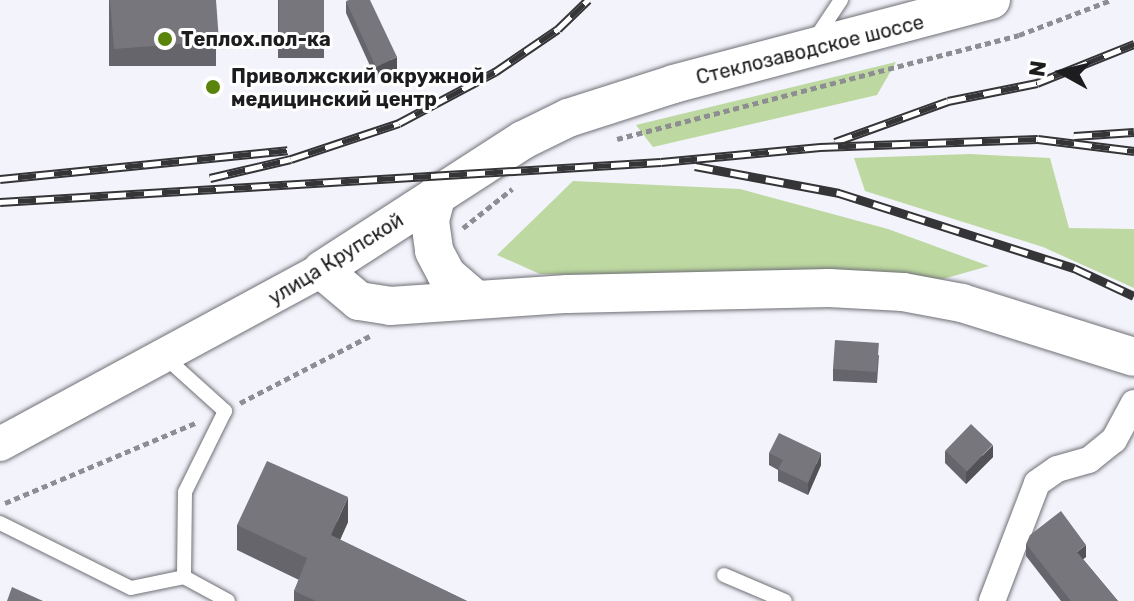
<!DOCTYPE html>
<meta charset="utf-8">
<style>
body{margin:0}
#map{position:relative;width:1134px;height:601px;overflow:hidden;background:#f3f3fb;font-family:Rubik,sans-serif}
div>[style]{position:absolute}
.green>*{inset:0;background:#bdd8a0}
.path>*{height:5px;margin-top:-2.5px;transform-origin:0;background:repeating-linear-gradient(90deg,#8d8d92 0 6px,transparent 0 10px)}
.roads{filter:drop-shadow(0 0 2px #6f6f76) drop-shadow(0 0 2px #6f6f76)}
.service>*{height:14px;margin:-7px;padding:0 7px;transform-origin:7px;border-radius:7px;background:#fff}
.minor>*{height:26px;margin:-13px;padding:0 13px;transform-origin:13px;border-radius:13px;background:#fff}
.tertiary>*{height:34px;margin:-17px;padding:0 17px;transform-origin:17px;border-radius:17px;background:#fff}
.secondary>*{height:38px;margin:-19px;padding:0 19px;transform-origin:19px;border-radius:19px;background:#fff}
.rail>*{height:9px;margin-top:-4.5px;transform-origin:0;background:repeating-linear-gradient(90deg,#fff 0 18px,#353538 0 36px);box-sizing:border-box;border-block:2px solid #353538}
.wall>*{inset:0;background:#65656b;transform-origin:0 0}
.shaded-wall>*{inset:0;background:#535357}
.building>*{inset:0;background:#76767c;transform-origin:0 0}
.dots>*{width:22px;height:22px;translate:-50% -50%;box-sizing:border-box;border:4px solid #fff;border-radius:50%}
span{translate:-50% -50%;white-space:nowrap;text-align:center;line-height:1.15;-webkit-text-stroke:6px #fff;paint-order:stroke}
.poi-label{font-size:20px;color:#1d1d1f;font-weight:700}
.left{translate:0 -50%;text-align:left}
.street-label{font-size:20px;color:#1d1d1f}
.north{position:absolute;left:1022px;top:32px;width:80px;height:80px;-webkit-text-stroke:6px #fff;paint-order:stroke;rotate:278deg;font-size:22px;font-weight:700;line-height:32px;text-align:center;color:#1d1d1f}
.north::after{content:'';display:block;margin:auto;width:28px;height:36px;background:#1d1d1f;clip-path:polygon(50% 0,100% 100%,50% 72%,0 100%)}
</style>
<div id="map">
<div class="green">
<i style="clip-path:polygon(896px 62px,877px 95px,653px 147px,636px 125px)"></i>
<i style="clip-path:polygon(970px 154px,1050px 158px,1069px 228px,1134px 229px,1134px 288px,1043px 247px,865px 191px,854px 158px)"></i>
<i style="clip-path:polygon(573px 181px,740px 189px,888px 229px,989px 266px,925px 284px,540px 274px,497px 255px)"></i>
</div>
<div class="path">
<i style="left:617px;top:139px;width:415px;rotate:-14.5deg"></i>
<i style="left:1019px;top:35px;width:98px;rotate:-20.8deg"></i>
<i style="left:463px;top:228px;width:63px;rotate:-38.5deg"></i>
<i style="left:240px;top:403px;width:146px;rotate:-27.3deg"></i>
<i style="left:5px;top:503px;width:209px;rotate:-22.8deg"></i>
</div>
<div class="roads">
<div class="service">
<i style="left:815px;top:39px;width:47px;rotate:-56.3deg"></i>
<i style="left:165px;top:357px;width:81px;rotate:42deg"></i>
<i style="left:225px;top:411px;width:90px;rotate:116.3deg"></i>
<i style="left:185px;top:492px;width:85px;rotate:90.7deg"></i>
<i style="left:184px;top:577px;width:50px;rotate:28.6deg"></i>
<i style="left:0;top:523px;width:146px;rotate:26.4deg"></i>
<i style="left:131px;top:588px;width:54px;rotate:-11.7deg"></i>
<i style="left:724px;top:575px;width:66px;rotate:23.1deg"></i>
</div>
<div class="minor">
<i style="left:992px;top:601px;width:126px;rotate:-69.1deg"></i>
<i style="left:1037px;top:483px;width:24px;rotate:-35deg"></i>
<i style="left:1057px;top:469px;width:33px;rotate:-16deg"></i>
<i style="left:1089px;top:460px;width:32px;rotate:-39deg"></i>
<i style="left:1114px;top:440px;width:42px;rotate:-61.6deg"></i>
</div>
<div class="tertiary">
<i style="left:0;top:444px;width:366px;rotate:-28.4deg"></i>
</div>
<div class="secondary">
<i style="left:991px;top:0;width:328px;rotate:165.2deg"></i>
<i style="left:674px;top:84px;width:111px;rotate:162.2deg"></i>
<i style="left:568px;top:118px;width:50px;rotate:153.9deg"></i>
<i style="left:523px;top:140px;width:239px;rotate:147.1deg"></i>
<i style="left:322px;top:270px;width:48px;rotate:40deg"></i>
<i style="left:359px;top:301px;width:31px;rotate:9deg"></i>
<i style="left:390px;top:306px;width:178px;rotate:-3.9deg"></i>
<i style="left:568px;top:294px;width:261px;rotate:-1.3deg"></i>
<i style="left:829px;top:288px;width:74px;rotate:3.1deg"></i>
<i style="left:903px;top:292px;width:60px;rotate:10.6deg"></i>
<i style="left:962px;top:303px;width:180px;rotate:17.4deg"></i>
<i style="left:437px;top:194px;width:28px;rotate:105deg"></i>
<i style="left:430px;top:221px;width:30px;rotate:82deg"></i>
<i style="left:434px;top:251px;width:26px;rotate:62deg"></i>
<i style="left:446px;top:274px;width:38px;rotate:41deg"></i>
</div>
</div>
<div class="rail">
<i style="left:1074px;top:136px;width:60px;rotate:-3.8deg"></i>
<i style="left:835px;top:142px;width:120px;rotate:-19.9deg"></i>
<i style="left:948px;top:101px;width:91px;rotate:-11.4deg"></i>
<i style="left:1037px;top:83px;width:105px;rotate:-21.9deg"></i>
<i style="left:695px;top:166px;width:147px;rotate:10.6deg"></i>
<i style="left:839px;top:193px;width:247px;rotate:17.7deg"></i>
<i style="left:1074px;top:268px;width:66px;rotate:25deg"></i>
<i style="left:210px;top:178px;width:83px;rotate:-13.2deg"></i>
<i style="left:291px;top:159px;width:114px;rotate:-18.4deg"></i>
<i style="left:399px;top:123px;width:109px;rotate:-28deg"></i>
<i style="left:495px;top:72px;width:76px;rotate:-34.3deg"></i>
<i style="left:558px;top:29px;width:42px;rotate:-44deg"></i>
<i style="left:0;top:179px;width:289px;rotate:-5.7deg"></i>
<i style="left:0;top:202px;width:662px;rotate:-3.46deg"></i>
<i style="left:661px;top:162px;width:160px;rotate:-5.4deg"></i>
<i style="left:820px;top:147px;width:218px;rotate:-2.1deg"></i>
<i style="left:1038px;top:139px;width:97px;rotate:7.1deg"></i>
</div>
<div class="wall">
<i style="left:109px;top:0;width:107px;height:66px"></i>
<i style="left:278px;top:0;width:46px;height:58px"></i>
<i style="clip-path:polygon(346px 1px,397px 69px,376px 79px,346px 13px)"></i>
<i style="clip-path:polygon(879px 355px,877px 383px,833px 381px,833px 369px)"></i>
<i style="clip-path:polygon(945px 451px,993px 457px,966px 484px,945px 463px)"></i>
<i style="clip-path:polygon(769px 453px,821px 465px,808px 495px,778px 481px,778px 470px,769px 465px)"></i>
<i style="clip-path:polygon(348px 522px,340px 540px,467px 601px,294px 601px,294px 591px,299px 580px,237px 550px,237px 525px)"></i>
<i style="clip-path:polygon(1026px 544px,1086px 557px,1083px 559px,1118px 601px,1061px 601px,1026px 556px)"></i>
</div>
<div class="shaded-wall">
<i style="clip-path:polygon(397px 57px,397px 69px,376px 79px,376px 67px)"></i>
<i style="clip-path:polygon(993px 445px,993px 457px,966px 484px,966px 472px)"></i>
<i style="clip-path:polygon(821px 453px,821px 465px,808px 495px,808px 483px)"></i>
<i style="clip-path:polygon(348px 497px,348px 522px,331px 560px,331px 535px)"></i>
<i style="clip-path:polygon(1086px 545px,1086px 557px,1077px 564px,1077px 552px)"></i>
</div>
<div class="building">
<i style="clip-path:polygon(110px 0,216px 0,219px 41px,114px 49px)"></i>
<i style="left:279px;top:0;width:45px;height:46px"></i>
<i style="clip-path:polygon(349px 0,370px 0,397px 57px,376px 67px,346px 1px)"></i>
<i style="left:835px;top:340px;width:44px;height:29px;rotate:4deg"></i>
<i style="left:971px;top:424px;width:30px;height:37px;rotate:44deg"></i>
<i style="clip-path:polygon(779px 433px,821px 453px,808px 483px,778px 469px,783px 460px,769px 453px)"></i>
<i style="clip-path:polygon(267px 461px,348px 497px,331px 535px,467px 601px,316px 601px,294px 591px,307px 558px,237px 525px)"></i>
<i style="clip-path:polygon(1061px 511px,1086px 545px,1077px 552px,1118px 601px,1071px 601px,1026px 544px,1030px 535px)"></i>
<i style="clip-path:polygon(12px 587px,43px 601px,7px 601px)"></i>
</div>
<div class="dots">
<i style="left:165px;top:39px;background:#59830a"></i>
<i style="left:213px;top:87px;background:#59830a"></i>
</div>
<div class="poi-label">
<span class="left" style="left:181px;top:39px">Теплох.пол-ка</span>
<span class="left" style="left:231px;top:88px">Приволжский окружной<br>медицинский центр</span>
</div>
<div class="street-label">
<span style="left:810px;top:50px;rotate:-14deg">Стеклозаводское шоссе</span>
<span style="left:336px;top:259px;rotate:-32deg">улица Крупской</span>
</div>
<div class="north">N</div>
</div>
